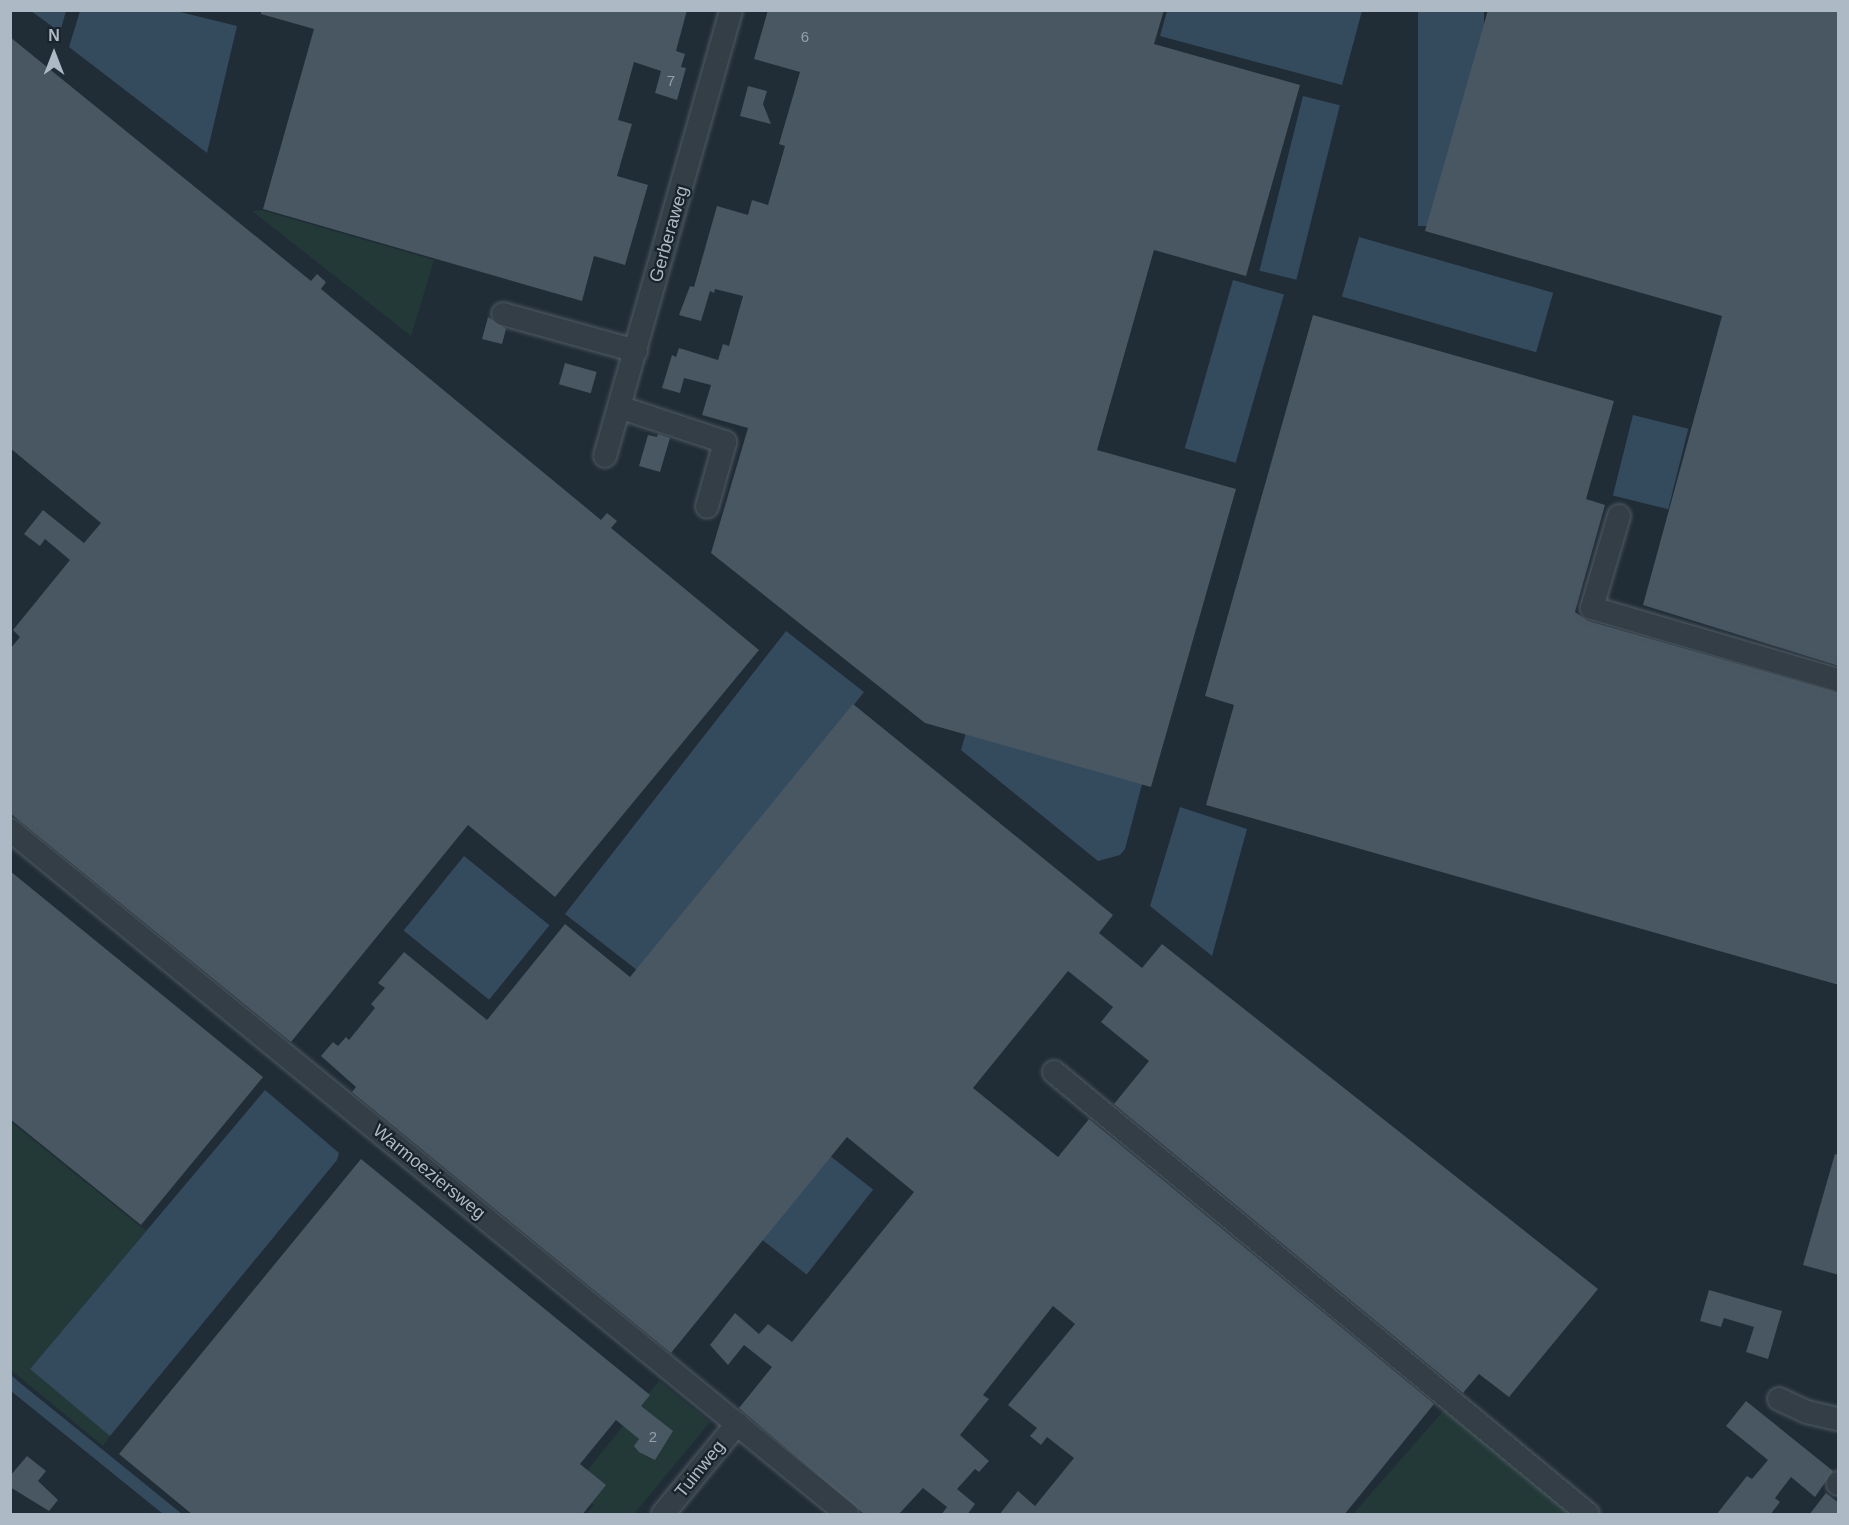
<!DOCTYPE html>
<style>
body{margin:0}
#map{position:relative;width:1849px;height:1525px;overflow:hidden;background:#202c36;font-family:Helvetica,sans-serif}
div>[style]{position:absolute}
.green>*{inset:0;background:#233938}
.water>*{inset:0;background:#344b5e;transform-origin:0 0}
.building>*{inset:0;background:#485762;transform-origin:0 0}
.roads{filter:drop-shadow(0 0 2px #515c65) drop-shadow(0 0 2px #515c65)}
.minor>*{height:22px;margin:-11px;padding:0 11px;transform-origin:11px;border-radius:11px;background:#333e47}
span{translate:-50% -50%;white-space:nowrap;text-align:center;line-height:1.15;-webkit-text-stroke:4.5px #19232b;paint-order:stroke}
.number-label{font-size:15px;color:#94a0ac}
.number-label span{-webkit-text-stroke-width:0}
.street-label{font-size:18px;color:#adb9c4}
.frame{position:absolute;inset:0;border:12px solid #adb9c4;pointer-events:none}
.north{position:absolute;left:24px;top:24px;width:60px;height:60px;-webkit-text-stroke:4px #19232b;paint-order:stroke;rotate:0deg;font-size:16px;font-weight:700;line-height:24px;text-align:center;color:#adb9c4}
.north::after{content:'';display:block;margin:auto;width:21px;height:27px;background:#adb9c4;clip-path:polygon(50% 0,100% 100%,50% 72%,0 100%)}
</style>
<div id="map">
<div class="green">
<i style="clip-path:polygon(261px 210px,434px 260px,411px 336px,252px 211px)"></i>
<i style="clip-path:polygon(10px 1121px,146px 1231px,30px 1369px,110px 1436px,103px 1446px,11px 1370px)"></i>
<i style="clip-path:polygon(659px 1381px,710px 1422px,634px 1514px,586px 1514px,594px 1505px,574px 1487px)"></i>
<i style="clip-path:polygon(1452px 1401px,1592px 1514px,1353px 1514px)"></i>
</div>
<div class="water">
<i style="clip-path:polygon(31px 11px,66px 11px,60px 32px)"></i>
<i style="clip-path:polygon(80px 11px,176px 11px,237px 26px,207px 153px,69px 47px)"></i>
<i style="clip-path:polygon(1167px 11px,1167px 10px,1362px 11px,1342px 85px,1160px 36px)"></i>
<i style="left:1418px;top:11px;width:66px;height:215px"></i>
<i style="left:1303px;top:96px;width:38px;height:180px;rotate:14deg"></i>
<i style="left:1359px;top:237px;width:202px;height:62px;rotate:16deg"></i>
<i style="left:1233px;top:280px;width:53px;height:175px;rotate:16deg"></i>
<i style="left:1633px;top:415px;width:57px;height:83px;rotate:14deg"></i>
<i style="left:786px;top:631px;width:99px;height:359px;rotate:38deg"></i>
<i style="clip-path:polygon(982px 676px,1157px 727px,1125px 849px,1120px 855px,1098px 861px,961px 750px)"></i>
<i style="clip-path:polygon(1180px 807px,1247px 829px,1212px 956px,1150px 906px)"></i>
<i style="left:464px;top:856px;width:110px;height:96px;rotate:39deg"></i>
<i style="clip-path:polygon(265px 1090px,339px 1153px,337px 1160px,110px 1436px,30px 1369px)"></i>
<i style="left:829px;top:1155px;width:56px;height:108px;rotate:38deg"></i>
<i style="clip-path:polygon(11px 1375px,19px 1382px,182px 1514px,163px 1514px,11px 1391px)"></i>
</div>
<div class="building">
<i style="clip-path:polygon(261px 10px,687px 10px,676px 51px,685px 54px,681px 67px,686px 68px,677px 100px,655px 93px,661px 71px,634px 62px,618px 120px,632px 124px,617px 176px,648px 185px,625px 265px,594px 256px,582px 301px,263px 209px,314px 29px,261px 14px)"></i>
<i style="clip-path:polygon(768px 10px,1164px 10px,1154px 44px,1300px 85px,1246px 276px,1154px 250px,1097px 450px,1236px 489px,1151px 787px,925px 723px,711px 553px,748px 428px,702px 415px,711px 385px,684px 378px,680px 393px,662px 388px,672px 355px,676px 357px,679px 348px,718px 360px,723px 344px,729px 346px,743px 296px,715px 289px,714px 293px,710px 291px,701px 321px,679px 315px,690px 286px,694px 287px,717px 206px,748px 215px,752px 200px,768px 205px,785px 146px,779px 144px,800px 72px,754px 59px)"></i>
<i style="clip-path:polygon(1488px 10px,1839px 10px,1839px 666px,1643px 605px,1722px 316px,1425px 231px)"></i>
<i style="clip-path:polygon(10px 37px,311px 281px,317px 274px,326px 282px,321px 289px,601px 520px,607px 513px,617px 521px,611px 528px,759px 650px,555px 897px,468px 825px,291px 1042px,10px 813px,10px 649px,20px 637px,13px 630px,70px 560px,45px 539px,40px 546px,24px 534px,43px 510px,84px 543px,101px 523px,10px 448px)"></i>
<i style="clip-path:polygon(748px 86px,767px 91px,763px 104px,771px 124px,740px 116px)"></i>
<i style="clip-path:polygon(1313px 315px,1614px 401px,1586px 499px,1605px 505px,1575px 612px,1588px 621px,1839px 693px,1839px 985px,1206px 805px,1234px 705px,1205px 696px)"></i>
<i style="clip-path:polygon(488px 317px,506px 329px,502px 344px,482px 339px)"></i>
<i style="left:565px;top:363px;width:33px;height:22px;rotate:16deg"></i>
<i style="clip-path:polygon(658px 434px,670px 438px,660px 472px,639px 466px,648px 435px,657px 437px)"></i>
<i style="clip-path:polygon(853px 704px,1113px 915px,1099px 933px,1142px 968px,1162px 944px,1598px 1289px,1509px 1397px,1479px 1374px,1463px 1393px,1114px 1104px,1149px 1061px,1101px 1022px,1113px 1007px,1068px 971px,973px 1088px,1058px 1157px,1089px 1119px,1434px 1404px,1344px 1515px,999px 1515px,1018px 1491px,1035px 1506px,1074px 1458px,1047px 1437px,1041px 1445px,1030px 1436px,1037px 1428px,1008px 1405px,1075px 1324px,1053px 1306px,983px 1395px,989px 1399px,960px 1435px,989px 1461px,979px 1472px,975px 1469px,957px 1489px,975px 1504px,967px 1515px,941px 1515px,947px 1507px,923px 1488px,898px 1515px,865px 1515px,739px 1408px,772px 1367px,744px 1345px,728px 1365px,710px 1345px,735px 1313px,759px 1334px,768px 1324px,792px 1342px,914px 1192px,847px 1137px,671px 1353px,352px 1092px,356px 1087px,321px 1056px,333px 1042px,338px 1046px,346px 1037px,349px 1040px,375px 1008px,371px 1004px,385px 988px,378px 983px,404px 952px,487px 1020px,565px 924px,630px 977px)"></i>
<i style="clip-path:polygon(10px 871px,263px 1077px,141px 1225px,10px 1119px)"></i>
<i style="clip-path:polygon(1835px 1154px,1839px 1155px,1839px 1275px,1803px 1265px)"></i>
<i style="clip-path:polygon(361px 1159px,650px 1395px,641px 1406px,673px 1431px,655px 1460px,639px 1452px,634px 1446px,639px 1439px,616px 1420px,580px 1464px,606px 1485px,582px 1515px,193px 1515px,119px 1454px)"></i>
<i style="clip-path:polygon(1709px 1290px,1782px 1311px,1768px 1359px,1746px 1352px,1754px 1327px,1724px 1318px,1721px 1327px,1700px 1321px)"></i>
<i style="clip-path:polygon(1746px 1401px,1833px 1471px,1815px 1497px,1791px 1477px,1775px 1498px,1780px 1502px,1770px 1515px,1716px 1515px,1747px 1476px,1752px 1479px,1768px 1460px,1726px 1426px)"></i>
<i style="clip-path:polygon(27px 1456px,46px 1471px,38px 1481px,58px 1500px,49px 1511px,10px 1487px,10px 1476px)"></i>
<i style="clip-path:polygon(1826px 1493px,1839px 1503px,1839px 1515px,1809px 1515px)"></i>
</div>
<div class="roads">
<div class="minor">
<i style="left:503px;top:314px;width:138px;rotate:15.5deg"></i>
<i style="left:619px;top:407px;width:112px;rotate:18.3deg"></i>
<i style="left:725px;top:442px;width:67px;rotate:105.5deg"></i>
<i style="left:605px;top:456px;width:463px;rotate:-74.2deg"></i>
<i style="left:1619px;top:516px;width:96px;rotate:106.4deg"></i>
<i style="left:1592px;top:608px;width:256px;rotate:16.3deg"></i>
<i style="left:10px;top:830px;width:1081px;rotate:39.26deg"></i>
<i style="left:1054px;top:1072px;width:693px;rotate:39.62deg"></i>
<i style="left:1779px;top:1399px;width:31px;rotate:25deg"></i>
<i style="left:1807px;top:1412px;width:32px;rotate:13deg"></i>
<i style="left:1838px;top:1483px;width:1px;rotate:90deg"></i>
<i style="left:663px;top:1514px;width:117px;rotate:-50.6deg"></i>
</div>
</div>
<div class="number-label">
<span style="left:805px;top:37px">6</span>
<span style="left:671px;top:81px">7</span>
<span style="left:653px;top:1437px">2</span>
</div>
<div class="street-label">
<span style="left:669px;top:234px;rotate:-74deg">Gerberaweg</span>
<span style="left:429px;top:1172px;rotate:39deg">Warmoeziersweg</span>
<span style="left:700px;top:1469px;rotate:-51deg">Tuinweg</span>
</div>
<div class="frame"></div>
<div class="north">N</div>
</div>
